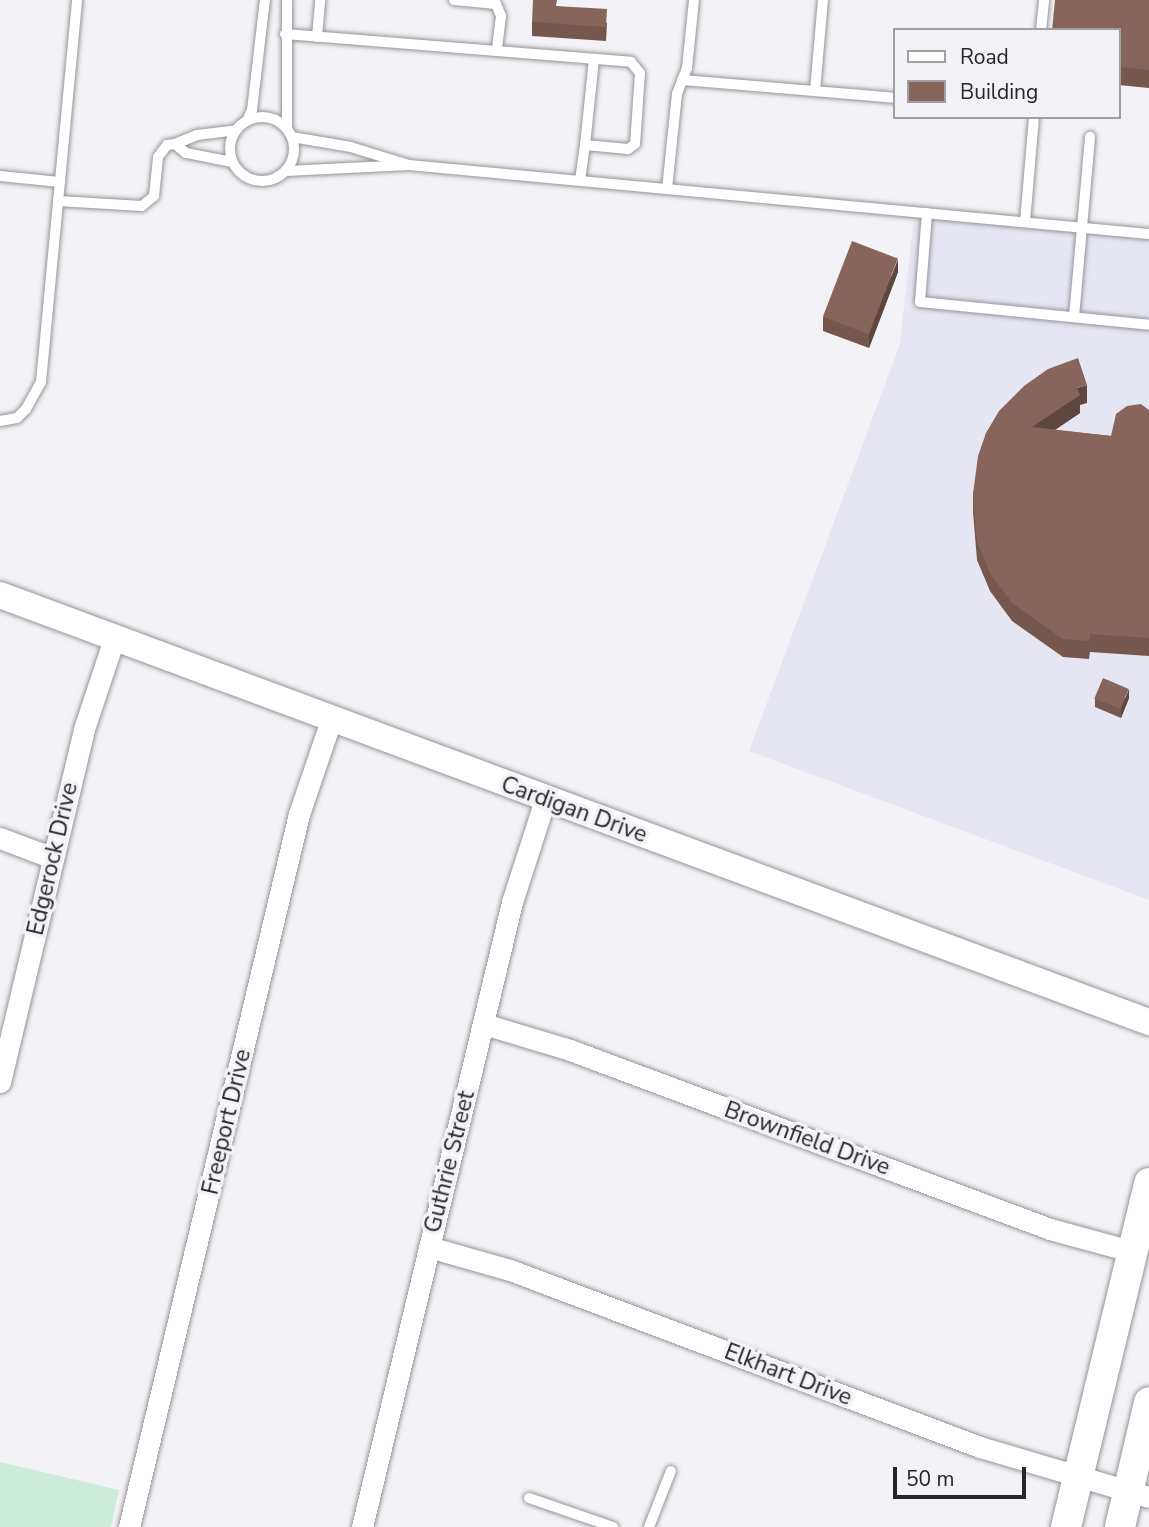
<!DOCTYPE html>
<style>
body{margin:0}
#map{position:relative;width:1149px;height:1527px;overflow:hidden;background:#f2f2f7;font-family:"Nunito Sans",sans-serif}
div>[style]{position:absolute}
.built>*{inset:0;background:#e6e6f3}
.green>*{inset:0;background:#cbecd9}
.roads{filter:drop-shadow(0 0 2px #949599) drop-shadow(0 0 2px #949599)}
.service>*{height:10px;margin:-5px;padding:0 5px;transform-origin:5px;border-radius:5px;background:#fff}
.service>.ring{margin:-5px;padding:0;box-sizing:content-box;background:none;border:10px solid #fff;border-radius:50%}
.minor>*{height:21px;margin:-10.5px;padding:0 10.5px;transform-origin:10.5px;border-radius:10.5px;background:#fff}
.tertiary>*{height:26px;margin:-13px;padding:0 13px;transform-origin:13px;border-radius:13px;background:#fff}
.secondary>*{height:30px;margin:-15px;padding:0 15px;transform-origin:15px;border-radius:15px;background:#fff}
.wall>*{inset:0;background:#75574d}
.shaded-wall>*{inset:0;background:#5f473f}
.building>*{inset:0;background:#88655a;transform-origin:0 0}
span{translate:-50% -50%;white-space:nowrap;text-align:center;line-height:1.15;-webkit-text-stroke:7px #f2f2f7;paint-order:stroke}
.street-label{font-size:23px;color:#262628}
.legend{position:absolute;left:893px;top:28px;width:228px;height:91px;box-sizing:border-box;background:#f2f2f7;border:2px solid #a0a0a4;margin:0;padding:9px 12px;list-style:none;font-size:21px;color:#262628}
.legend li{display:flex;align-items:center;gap:14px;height:35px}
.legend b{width:35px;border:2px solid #a0a0a4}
.scale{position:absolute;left:893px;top:1467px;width:133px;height:32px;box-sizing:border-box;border:4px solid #262628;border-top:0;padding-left:9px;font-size:21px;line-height:24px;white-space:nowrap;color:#262628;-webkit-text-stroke:5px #f2f2f7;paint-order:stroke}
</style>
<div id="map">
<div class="built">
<i style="clip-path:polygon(914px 216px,1149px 239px,1149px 900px,749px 751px,900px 344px)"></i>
</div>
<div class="green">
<i style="clip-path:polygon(0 1462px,119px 1490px,111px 1527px,0 1527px)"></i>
</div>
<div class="roads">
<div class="service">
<i style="left:287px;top:0;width:129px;rotate:90deg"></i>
<i style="left:454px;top:0;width:42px;rotate:5.4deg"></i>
<i style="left:496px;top:4px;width:13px;rotate:67deg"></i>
<i style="left:501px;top:16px;width:35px;rotate:97deg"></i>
<i style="left:1041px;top:30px;width:30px;rotate:-84deg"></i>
<i style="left:285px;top:34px;width:347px;rotate:4.6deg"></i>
<i style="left:631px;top:62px;width:14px;rotate:51deg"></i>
<i style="left:640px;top:73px;width:71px;rotate:94deg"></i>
<i style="left:635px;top:144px;width:9px;rotate:144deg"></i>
<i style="left:628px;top:149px;width:43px;rotate:-174.7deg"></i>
<i style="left:585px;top:145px;width:36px;rotate:98deg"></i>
<i style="left:317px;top:37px;width:37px;rotate:-85deg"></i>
<i style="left:682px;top:80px;width:214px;rotate:4.8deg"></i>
<i style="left:815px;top:91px;width:91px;rotate:-85deg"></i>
<i class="ring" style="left:230px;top:117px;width:54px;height:54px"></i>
<i style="left:247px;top:121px;width:12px;rotate:-66deg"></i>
<i style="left:252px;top:110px;width:111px;rotate:-83.3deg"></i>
<i style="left:585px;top:145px;width:86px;rotate:-84deg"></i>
<i style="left:232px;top:162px;width:47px;rotate:-168.9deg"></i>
<i style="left:186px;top:153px;width:14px;rotate:-141deg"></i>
<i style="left:175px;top:144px;width:24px;rotate:-22deg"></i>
<i style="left:197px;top:135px;width:38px;rotate:-7deg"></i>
<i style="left:409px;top:165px;width:743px;rotate:5.33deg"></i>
<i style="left:286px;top:171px;width:123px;rotate:-2.8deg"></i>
<i style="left:409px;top:165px;width:61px;rotate:-162.8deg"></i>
<i style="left:351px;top:147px;width:60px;rotate:-170.4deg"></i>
<i style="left:0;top:176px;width:60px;rotate:5.7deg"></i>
<i style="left:667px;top:189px;width:96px;rotate:-84deg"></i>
<i style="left:677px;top:94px;width:28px;rotate:-69deg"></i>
<i style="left:687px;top:68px;width:68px;rotate:-84.1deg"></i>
<i style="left:58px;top:201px;width:84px;rotate:3.4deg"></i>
<i style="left:142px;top:206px;width:16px;rotate:-40deg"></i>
<i style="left:154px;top:196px;width:39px;rotate:-84deg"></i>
<i style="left:158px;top:157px;width:15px;rotate:-53deg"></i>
<i style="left:167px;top:145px;width:8px;rotate:-7deg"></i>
<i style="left:927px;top:213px;width:89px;rotate:94.5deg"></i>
<i style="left:920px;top:302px;width:230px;rotate:5.7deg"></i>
<i style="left:1025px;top:222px;width:105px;rotate:-85.1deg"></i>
<i style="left:1074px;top:317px;width:181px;rotate:-84.9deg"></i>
<i style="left:0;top:421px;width:17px;rotate:-10deg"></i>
<i style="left:17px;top:418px;width:13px;rotate:-45deg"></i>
<i style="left:26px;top:409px;width:31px;rotate:-61deg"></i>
<i style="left:41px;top:382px;width:384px;rotate:-84.6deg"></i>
<i style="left:529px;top:1498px;width:89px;rotate:19deg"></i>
<i style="left:649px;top:1527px;width:60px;rotate:-68.6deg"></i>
</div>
<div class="minor">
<i style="left:0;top:838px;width:57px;rotate:20.7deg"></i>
<i style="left:484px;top:1024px;width:90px;rotate:16.8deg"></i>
<i style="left:570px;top:1050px;width:512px;rotate:20.45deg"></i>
<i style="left:1050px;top:1229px;width:84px;rotate:15.2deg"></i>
<i style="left:0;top:1082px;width:363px;rotate:-76.6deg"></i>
<i style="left:84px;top:729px;width:95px;rotate:-71.6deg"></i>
<i style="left:429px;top:1247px;width:84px;rotate:15.9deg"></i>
<i style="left:510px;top:1270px;width:502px;rotate:20.64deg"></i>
<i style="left:980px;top:1447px;width:176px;rotate:16.5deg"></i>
<i style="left:129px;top:1527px;width:733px;rotate:-76.59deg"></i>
<i style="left:299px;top:814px;width:99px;rotate:-71.2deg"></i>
<i style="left:362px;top:1527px;width:643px;rotate:-76.5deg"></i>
<i style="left:512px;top:902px;width:107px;rotate:-72.1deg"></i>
</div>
<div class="tertiary">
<i style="left:0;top:595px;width:1226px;rotate:20.39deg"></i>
</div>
<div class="secondary">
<i style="left:1066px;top:1527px;width:354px;rotate:-76.4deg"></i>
<i style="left:1120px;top:1527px;width:128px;rotate:-76.9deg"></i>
</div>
</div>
<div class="wall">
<i style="clip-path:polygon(1149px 0,1149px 111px,1149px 88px,1119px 85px,1119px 30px)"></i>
<i style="clip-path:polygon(557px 6px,607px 23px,606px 41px,532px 36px,532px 22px)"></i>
<i style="clip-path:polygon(898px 272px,869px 348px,823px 331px,823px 317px)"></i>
<i style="clip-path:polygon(1087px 403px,1080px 405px,1080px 413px,1055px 430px,1111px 436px,1149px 410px,1149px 656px,1090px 652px,1089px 659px,1063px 657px,1012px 621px,990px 591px,977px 560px,973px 512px,973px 494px,986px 433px)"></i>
<i style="clip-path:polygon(1095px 698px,1129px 698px,1121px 718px,1095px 707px)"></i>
</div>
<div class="shaded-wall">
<i style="clip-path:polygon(898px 259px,898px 272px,869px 348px,869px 334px)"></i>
<i style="clip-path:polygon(1087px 385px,1087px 403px,1080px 405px,1080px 413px,1032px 445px,1032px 427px,1077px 388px)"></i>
<i style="clip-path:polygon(1129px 689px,1129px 698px,1121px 718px,1121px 709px)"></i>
</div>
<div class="building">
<i style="clip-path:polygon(533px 0,557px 0,556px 6px,607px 9px,606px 27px,532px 22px)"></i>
<i style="clip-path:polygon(1055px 0,1149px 0,1149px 70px,1119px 67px,1119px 30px,1052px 30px)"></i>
<i style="left:852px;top:241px;width:49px;height:81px;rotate:21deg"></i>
<i style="clip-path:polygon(1078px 358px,1087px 385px,1077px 388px,1080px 395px,1032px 427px,1111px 436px,1116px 414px,1127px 406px,1141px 404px,1149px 410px,1149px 638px,1090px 634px,1089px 641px,1063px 639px,1012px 603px,990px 573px,977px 542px,973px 494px,978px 456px,986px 433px,999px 411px,1024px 386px,1048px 369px)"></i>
<i style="left:1103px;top:678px;width:28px;height:22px;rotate:23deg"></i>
</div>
<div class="street-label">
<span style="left:574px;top:810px;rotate:20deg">Cardigan Drive</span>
<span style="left:53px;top:859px;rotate:-77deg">Edgerock Drive</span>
<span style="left:227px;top:1122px;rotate:-77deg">Freeport Drive</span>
<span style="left:807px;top:1139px;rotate:20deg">Brownfield Drive</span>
<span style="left:450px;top:1162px;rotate:-76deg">Guthrie Street</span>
<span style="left:788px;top:1375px;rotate:21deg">Elkhart Drive</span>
</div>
<ul class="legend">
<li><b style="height:9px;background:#fff"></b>Road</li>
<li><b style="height:19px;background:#88655a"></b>Building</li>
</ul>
<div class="scale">50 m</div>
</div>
